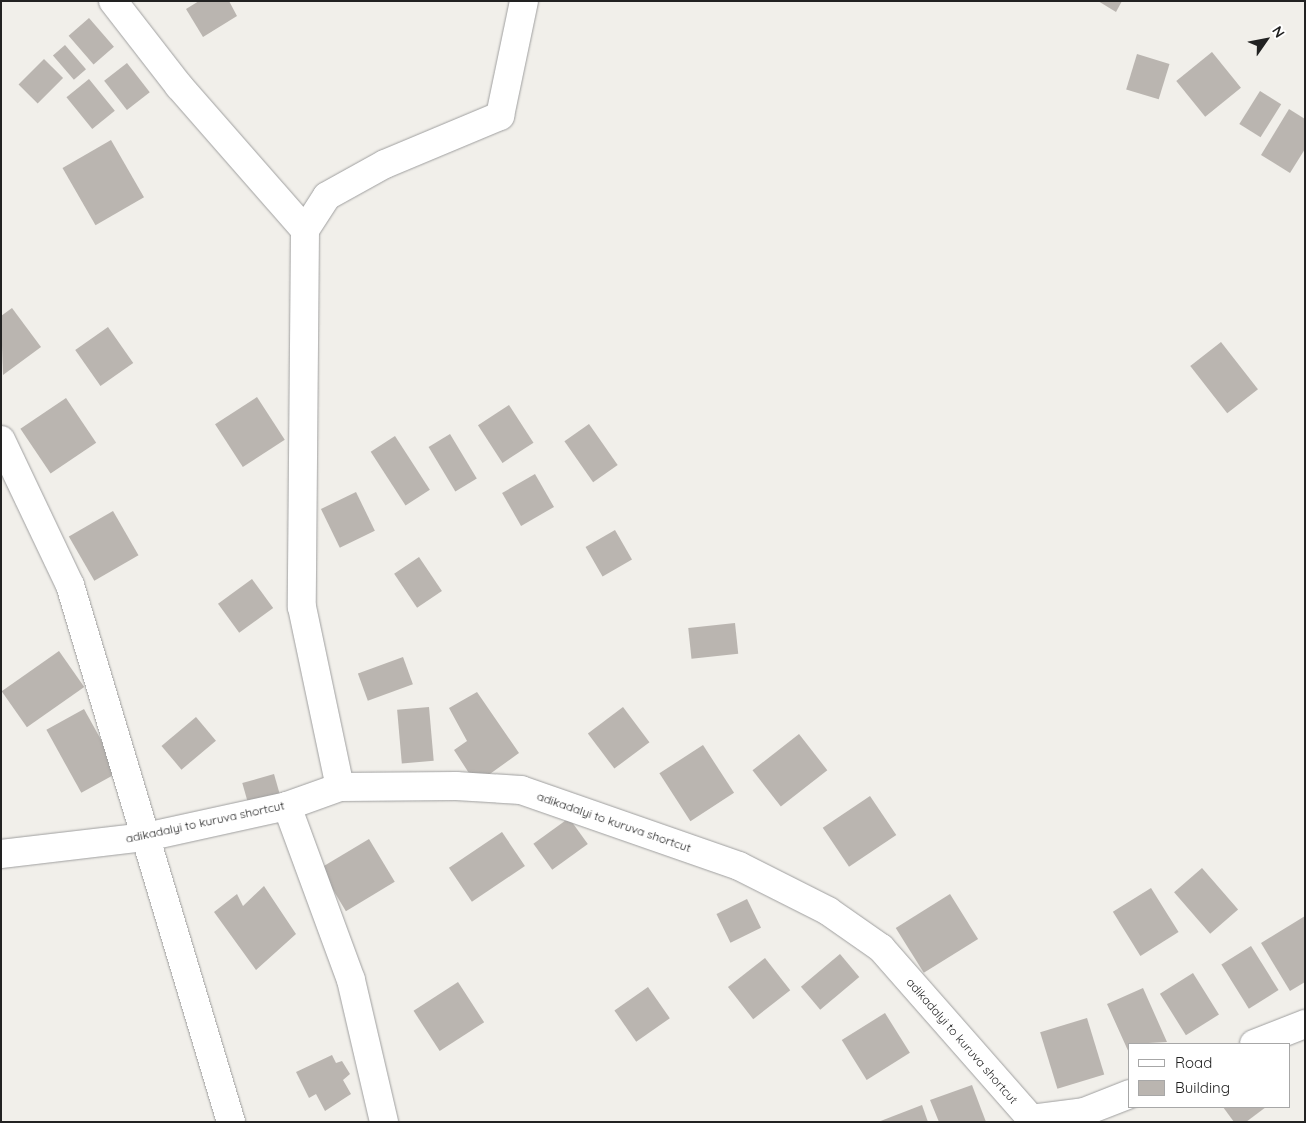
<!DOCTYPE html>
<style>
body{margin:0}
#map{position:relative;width:1306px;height:1123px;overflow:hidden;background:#f1efea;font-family:Quicksand,sans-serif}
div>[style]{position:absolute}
.building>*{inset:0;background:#bab5b0;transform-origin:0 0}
.roads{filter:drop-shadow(0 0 1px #9f9f9f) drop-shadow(0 0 1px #9f9f9f)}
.minor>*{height:28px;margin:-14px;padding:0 14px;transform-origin:14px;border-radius:14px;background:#fff}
span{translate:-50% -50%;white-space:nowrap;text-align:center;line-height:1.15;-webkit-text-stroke:5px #fff;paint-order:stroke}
.street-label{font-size:12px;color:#222}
.frame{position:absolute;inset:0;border:2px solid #222;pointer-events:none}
.legend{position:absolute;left:1128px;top:1043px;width:162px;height:65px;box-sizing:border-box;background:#fff;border:1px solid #a7a7a7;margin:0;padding:6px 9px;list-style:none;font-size:15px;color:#222}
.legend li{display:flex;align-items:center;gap:10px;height:25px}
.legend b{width:25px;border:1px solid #a7a7a7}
.north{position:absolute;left:1241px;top:15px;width:50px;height:50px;-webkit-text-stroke:4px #fff;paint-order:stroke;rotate:57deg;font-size:14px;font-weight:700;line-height:20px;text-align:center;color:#222}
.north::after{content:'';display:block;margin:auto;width:18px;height:22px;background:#222;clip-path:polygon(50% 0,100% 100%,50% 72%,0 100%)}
</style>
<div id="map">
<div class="building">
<i style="clip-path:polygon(199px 1px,229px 1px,237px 16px,203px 37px,186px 9px)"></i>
<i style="clip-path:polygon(1098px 1px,1122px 1px,1116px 12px)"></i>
<i style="left:89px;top:18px;width:38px;height:27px;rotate:49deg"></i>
<i style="left:65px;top:45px;width:32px;height:16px;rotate:49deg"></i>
<i style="left:1212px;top:52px;width:46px;height:46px;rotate:51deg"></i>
<i style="left:1137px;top:54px;width:34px;height:37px;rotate:17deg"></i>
<i style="left:44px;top:59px;width:27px;height:36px;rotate:45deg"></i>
<i style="left:127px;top:63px;width:37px;height:29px;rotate:52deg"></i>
<i style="left:89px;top:79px;width:41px;height:29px;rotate:51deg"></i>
<i style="left:1260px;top:91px;width:25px;height:39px;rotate:32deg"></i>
<i style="clip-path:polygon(1289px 109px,1305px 119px,1305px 149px,1290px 173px,1261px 155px)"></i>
<i style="left:111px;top:140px;width:66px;height:56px;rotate:60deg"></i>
<i style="clip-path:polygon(12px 308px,41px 347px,3px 375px,1px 316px)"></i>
<i style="left:108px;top:327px;width:44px;height:40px;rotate:55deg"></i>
<i style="left:1221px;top:342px;width:60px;height:39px;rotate:52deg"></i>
<i style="left:257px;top:397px;width:51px;height:50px;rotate:57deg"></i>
<i style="left:66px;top:398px;width:54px;height:55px;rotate:56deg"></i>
<i style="left:509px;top:405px;width:45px;height:37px;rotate:57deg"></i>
<i style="left:589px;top:424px;width:50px;height:30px;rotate:55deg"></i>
<i style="left:450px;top:434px;width:52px;height:25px;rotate:59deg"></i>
<i style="left:395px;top:436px;width:64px;height:29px;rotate:57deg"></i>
<i style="left:535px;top:474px;width:38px;height:38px;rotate:60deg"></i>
<i style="left:356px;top:492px;width:43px;height:39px;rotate:64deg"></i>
<i style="left:113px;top:511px;width:51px;height:51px;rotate:60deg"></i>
<i style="left:615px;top:530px;width:34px;height:34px;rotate:60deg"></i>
<i style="left:419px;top:557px;width:41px;height:30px;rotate:56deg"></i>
<i style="left:252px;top:579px;width:36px;height:42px;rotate:54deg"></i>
<i style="left:735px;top:623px;width:31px;height:47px;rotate:84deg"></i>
<i style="left:59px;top:651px;width:44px;height:70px;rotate:55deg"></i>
<i style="left:403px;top:657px;width:29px;height:48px;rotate:70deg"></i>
<i style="clip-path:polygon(477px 692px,519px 753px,476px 784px,454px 750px,467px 741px,449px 708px)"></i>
<i style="left:429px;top:707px;width:54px;height:32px;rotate:85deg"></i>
<i style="left:623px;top:707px;width:44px;height:44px;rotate:53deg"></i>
<i style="left:84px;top:709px;width:72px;height:43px;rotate:61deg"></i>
<i style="left:196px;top:717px;width:31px;height:45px;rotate:50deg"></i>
<i style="left:799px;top:734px;width:46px;height:59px;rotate:52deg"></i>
<i style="left:703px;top:745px;width:57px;height:52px;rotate:57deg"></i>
<i style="left:274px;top:774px;width:22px;height:33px;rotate:74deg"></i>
<i style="left:870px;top:796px;width:47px;height:57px;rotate:56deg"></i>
<i style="left:569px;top:818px;width:32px;height:44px;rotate:54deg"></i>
<i style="left:502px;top:832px;width:41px;height:64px;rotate:56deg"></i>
<i style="left:369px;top:839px;width:50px;height:57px;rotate:59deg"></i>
<i style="left:1202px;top:868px;width:55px;height:37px;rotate:49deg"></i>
<i style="clip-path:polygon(264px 886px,296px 934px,256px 970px,214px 912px,237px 894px,243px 906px)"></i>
<i style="left:1151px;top:888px;width:52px;height:45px;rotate:58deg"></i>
<i style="left:950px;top:894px;width:53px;height:64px;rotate:58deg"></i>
<i style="left:747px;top:899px;width:32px;height:34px;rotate:64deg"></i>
<i style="clip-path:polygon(1305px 916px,1305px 982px,1290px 991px,1261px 943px)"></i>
<i style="left:1251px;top:946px;width:52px;height:35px;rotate:58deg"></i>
<i style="left:840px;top:954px;width:30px;height:51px;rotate:50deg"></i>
<i style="left:765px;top:958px;width:41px;height:47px;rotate:52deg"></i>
<i style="left:1193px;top:973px;width:49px;height:39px;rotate:58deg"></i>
<i style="left:458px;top:982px;width:48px;height:53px;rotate:57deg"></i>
<i style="left:648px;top:987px;width:38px;height:41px;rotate:55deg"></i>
<i style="clip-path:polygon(1143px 988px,1167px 1042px,1130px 1044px,1130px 1055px,1107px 1004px)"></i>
<i style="left:885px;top:1013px;width:47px;height:51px;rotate:58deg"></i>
<i style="left:1087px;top:1018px;width:59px;height:49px;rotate:73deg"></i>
<i style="clip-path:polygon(332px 1055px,336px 1063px,342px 1061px,350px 1074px,343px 1080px,351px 1094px,325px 1111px,316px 1094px,309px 1098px,296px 1072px)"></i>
<i style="clip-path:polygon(972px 1085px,986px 1122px,939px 1122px,930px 1100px)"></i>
<i style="clip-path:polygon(922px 1105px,928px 1122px,878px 1122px)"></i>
<i style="clip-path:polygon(1223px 1107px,1266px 1107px,1246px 1122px,1234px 1122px)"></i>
</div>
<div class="roads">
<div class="minor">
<i style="left:113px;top:1px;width:108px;rotate:52.2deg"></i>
<i style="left:179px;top:86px;width:191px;rotate:48.8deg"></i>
<i style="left:305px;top:230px;width:377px;rotate:90.5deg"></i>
<i style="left:302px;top:607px;width:184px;rotate:78.1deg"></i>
<i style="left:305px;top:230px;width:40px;rotate:-57.1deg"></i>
<i style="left:327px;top:196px;width:66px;rotate:-28.9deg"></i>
<i style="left:385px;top:164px;width:125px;rotate:-22.7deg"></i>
<i style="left:500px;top:116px;width:117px;rotate:-78.2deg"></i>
<i style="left:1px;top:440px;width:161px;rotate:64.6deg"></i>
<i style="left:70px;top:585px;width:561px;rotate:73.31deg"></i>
<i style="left:287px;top:806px;width:185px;rotate:69.8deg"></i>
<i style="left:351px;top:980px;width:146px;rotate:76.9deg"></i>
<i style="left:1px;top:854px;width:146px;rotate:-6.7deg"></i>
<i style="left:146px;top:837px;width:144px;rotate:-12.4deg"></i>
<i style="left:287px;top:806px;width:56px;rotate:-19.7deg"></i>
<i style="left:340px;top:787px;width:116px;rotate:-0.5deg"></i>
<i style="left:456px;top:786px;width:65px;rotate:3.5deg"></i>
<i style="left:521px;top:790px;width:231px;rotate:19.2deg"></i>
<i style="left:739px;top:866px;width:100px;rotate:26.8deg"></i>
<i style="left:828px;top:911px;width:65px;rotate:34.9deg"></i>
<i style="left:881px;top:948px;width:227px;rotate:48.7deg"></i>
<i style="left:1031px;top:1119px;width:53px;rotate:-7.5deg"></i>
<i style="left:1084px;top:1112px;width:49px;rotate:-21.4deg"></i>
<i style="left:1254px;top:1044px;width:55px;rotate:-21.4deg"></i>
</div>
</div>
<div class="street-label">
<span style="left:205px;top:822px;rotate:-12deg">adikadalyi to kuruva shortcut</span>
<span style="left:614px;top:822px;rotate:19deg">adikadalyi to kuruva shortcut</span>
<span style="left:962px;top:1041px;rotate:49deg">adikadalyi to kuruva shortcut</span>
</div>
<div class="frame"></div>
<ul class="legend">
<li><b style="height:6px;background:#fff"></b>Road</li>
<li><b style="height:14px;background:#bab5b0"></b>Building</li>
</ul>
<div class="north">N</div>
</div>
